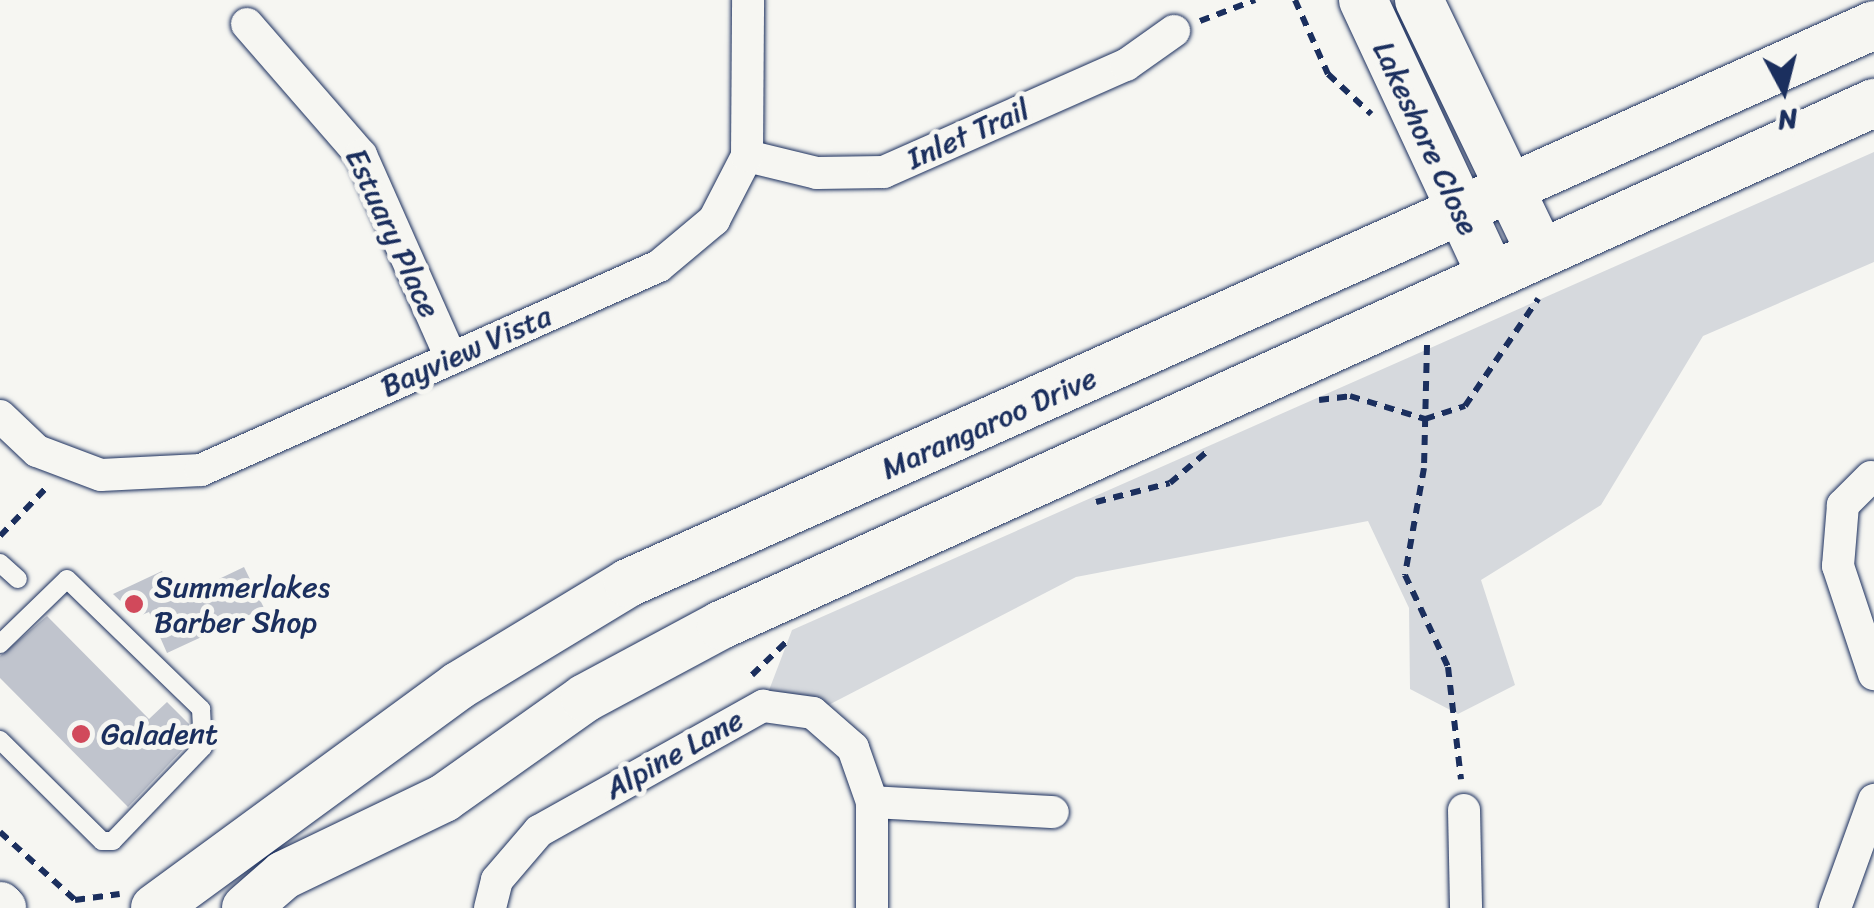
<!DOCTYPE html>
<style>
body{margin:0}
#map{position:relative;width:1874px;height:908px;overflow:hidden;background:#f6f6f2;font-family:Sriracha,sans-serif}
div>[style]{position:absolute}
.green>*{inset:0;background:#d6d9dd}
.building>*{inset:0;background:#c0c4cd}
.path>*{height:6px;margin-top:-3px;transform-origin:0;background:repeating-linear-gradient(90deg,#1b2f5e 0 10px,transparent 0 18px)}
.roads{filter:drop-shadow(0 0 2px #1b2f5e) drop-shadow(0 0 2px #1b2f5e)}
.lane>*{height:18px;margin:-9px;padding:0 9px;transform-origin:9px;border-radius:9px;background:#f6f6f2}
.street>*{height:32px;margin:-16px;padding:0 16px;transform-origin:16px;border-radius:16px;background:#f6f6f2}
.secondary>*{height:48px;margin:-24px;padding:0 24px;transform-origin:24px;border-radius:24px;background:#f6f6f2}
.dots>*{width:28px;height:28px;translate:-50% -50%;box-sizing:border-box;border:5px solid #f6f6f2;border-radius:50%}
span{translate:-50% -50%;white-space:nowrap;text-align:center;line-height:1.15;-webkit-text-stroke:10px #f6f6f2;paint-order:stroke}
.street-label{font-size:30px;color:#1b2f5e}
.poi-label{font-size:30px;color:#1b2f5e}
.left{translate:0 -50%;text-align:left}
.north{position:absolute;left:1734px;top:40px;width:100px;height:100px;-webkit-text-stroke:8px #f6f6f2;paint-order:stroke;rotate:173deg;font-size:28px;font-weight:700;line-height:40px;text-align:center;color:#1b2f5e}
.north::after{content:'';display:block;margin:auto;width:35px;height:45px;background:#1b2f5e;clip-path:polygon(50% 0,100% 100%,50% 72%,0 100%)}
</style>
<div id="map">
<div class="green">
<i style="clip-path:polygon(1874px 152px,1874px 262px,1703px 336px,1601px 505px,1481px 580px,1515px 685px,1458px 714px,1410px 689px,1409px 608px,1368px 521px,1076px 577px,813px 713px,763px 706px,792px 630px)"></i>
</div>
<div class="building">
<i style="clip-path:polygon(244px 567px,264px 608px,167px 653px,149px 612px,137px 617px,113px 594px,162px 571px,175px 600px)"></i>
<i style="clip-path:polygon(47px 616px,149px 719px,167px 702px,189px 724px,190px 742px,128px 807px,0 678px,0 656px)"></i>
</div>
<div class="path">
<i style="left:1295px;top:0;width:81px;rotate:66deg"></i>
<i style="left:1328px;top:74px;width:59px;rotate:42.9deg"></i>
<i style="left:1200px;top:21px;width:59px;rotate:-20.9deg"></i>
<i style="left:1427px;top:345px;width:123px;rotate:91.4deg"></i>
<i style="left:1424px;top:468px;width:109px;rotate:100.1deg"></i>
<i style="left:1405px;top:575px;width:102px;rotate:64.9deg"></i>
<i style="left:1448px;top:667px;width:113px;rotate:83.4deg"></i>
<i style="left:1319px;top:400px;width:31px;rotate:-7deg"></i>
<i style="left:1350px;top:396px;width:78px;rotate:17deg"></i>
<i style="left:1425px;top:419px;width:42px;rotate:-18deg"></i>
<i style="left:1465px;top:406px;width:130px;rotate:-55.7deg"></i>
<i style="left:1096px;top:502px;width:76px;rotate:-14.4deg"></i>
<i style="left:1170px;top:483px;width:51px;rotate:-40.2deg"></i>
<i style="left:0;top:536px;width:66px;rotate:-46.2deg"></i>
<i style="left:752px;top:675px;width:47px;rotate:-44.1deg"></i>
<i style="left:0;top:832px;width:101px;rotate:42.2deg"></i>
<i style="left:75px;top:900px;width:45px;rotate:-7.6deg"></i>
</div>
<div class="roads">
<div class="lane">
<i style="left:0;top:563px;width:24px;rotate:42deg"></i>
<i style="left:0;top:644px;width:93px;rotate:-44.1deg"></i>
<i style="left:67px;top:579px;width:187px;rotate:44.1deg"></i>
<i style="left:201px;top:709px;width:38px;rotate:87deg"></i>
<i style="left:203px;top:747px;width:130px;rotate:133.8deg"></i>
<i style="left:113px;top:841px;width:11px;rotate:180deg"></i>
<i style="left:102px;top:841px;width:144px;rotate:-135.3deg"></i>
</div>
<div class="street">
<i style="left:247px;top:24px;width:174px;rotate:49deg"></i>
<i style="left:361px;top:155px;width:222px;rotate:66.1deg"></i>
<i style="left:747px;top:156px;width:72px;rotate:13.7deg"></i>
<i style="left:817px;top:173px;width:67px;rotate:-0.9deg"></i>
<i style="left:884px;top:172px;width:265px;rotate:-23.9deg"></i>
<i style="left:1126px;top:65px;width:59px;rotate:-35.3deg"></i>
<i style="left:0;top:416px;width:51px;rotate:43.4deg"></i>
<i style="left:37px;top:451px;width:68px;rotate:20.6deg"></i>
<i style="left:101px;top:475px;width:100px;rotate:-2.9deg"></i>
<i style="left:201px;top:470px;width:501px;rotate:-24.01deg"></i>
<i style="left:659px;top:266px;width:72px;rotate:-39.9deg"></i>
<i style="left:714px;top:220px;width:72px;rotate:-62.7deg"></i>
<i style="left:747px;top:156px;width:156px;rotate:-89.6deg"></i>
<i style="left:1871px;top:477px;width:40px;rotate:135deg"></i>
<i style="left:1843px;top:505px;width:61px;rotate:94.7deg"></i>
<i style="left:1838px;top:566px;width:114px;rotate:71.6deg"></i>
<i style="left:872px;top:802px;width:181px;rotate:3.2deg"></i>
<i style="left:1464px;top:810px;width:98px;rotate:88.8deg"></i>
<i style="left:490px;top:908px;width:29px;rotate:-76deg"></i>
<i style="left:497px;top:880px;width:65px;rotate:-49.4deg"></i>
<i style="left:539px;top:831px;width:257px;rotate:-29.2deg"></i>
<i style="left:763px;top:706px;width:50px;rotate:8deg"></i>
<i style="left:813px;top:713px;width:53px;rotate:41.2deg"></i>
<i style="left:853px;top:748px;width:57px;rotate:70.6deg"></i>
<i style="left:872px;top:802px;width:106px;rotate:90deg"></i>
<i style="left:1835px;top:908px;width:115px;rotate:-70.1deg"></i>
</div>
<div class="secondary">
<i style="left:1363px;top:0;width:303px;rotate:65deg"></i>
<i style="left:1419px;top:0;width:281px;rotate:64.3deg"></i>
<i style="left:0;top:906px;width:3px;rotate:45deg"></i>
<i style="left:155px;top:908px;width:376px;rotate:-36.2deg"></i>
<i style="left:458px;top:686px;width:199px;rotate:-31.2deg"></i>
<i style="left:628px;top:583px;width:1365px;rotate:-24.12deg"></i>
<i style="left:246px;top:908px;width:50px;rotate:-41deg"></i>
<i style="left:284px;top:875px;width:178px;rotate:-25.7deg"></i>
<i style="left:444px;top:798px;width:173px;rotate:-35.3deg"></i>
<i style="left:585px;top:698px;width:154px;rotate:-28.2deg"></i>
<i style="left:721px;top:625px;width:1266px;rotate:-24.36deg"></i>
</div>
</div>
<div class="dots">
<i style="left:134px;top:604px;background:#d1495b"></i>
<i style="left:81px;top:734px;background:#d1495b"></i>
</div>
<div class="street-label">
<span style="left:968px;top:134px;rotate:-24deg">Inlet Trail</span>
<span style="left:1426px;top:138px;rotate:65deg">Lakeshore Close</span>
<span style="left:393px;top:233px;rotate:65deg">Estuary Place</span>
<span style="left:466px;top:351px;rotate:-24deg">Bayview Vista</span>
<span style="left:989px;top:423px;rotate:-24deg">Marangaroo Drive</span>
<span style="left:674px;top:754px;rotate:-29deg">Alpine Lane</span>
</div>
<div class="poi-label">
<span class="left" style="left:154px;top:604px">Summerlakes<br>Barber Shop</span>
<span class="left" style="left:101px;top:734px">Galadent</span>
</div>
<div class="north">N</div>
</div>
